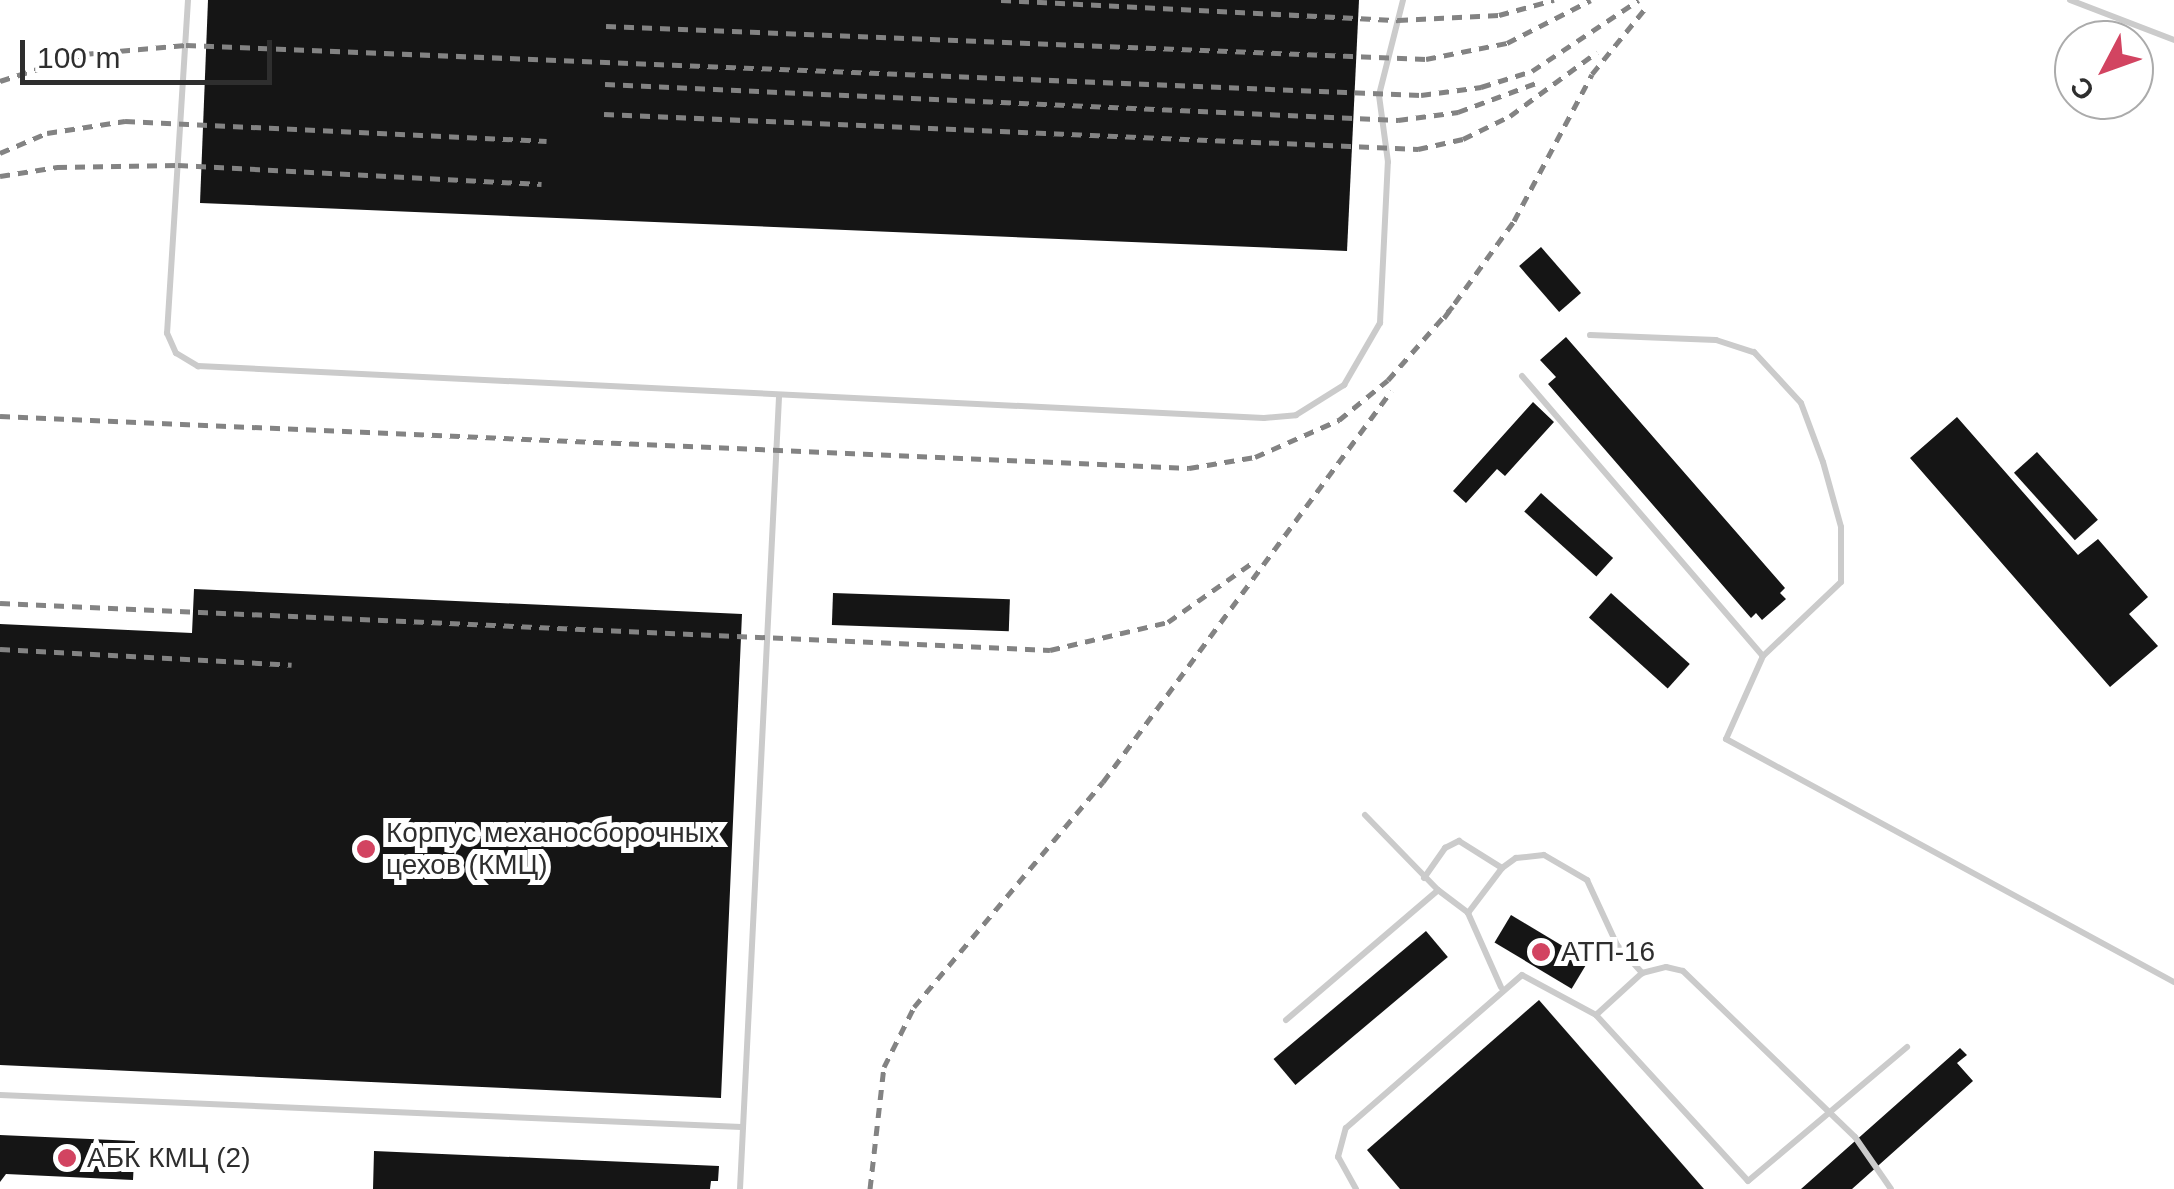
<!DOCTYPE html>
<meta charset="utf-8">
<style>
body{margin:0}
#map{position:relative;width:2174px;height:1189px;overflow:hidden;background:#fff;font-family:Arial,sans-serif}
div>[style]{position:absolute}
.building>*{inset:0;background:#151515;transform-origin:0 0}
.service>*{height:6px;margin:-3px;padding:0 3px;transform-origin:3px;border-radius:3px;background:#cbcbcb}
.rail>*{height:5px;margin-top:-2.5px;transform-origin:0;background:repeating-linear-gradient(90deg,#838383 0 10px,transparent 0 18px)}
.dots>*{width:28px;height:28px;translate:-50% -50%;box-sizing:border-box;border:5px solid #fff;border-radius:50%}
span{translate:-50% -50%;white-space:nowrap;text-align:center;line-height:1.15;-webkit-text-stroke:10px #fff;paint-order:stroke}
.poi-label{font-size:28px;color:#2e2e2e}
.left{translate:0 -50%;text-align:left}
.north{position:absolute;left:2054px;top:20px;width:100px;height:100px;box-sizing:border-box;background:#fff;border:2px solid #ababab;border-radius:50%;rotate:229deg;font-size:28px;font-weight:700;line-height:40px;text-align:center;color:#2e2e2e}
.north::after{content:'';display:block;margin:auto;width:35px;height:45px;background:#d24461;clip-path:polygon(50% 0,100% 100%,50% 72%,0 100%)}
.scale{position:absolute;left:20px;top:40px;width:252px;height:45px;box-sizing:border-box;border:5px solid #2e2e2e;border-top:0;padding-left:12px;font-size:30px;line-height:35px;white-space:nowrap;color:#2e2e2e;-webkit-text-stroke:8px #fff;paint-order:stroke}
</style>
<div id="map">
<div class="building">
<i style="clip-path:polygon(208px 0,1359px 0,1347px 251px,200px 203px)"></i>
<i style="left:1541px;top:247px;width:61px;height:29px;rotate:49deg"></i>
<i style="clip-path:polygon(1566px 337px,1785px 588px,1780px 593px,1786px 599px,1762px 620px,1756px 613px,1751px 618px,1548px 384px,1556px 377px,1540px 360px)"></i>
<i style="clip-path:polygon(1533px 402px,1554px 422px,1505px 476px,1497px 469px,1466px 503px,1453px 491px)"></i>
<i style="clip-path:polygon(1957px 417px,2078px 555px,2098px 539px,2148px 597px,2129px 614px,2158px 646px,2110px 687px,1910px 458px)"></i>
<i style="left:2037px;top:452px;width:91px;height:31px;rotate:48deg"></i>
<i style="left:1541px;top:493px;width:97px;height:25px;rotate:42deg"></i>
<i style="clip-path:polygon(194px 589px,742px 614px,721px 1098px,0 1065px,0 624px,192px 633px)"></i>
<i style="left:833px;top:593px;width:177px;height:32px;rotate:2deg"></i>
<i style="left:1611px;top:593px;width:106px;height:33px;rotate:42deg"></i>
<i style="left:1511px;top:915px;width:90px;height:32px;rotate:31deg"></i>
<i style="left:1426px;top:931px;width:34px;height:199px;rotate:50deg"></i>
<i style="clip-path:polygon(1539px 1000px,1704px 1189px,1400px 1189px,1367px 1150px)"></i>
<i style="clip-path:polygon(1960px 1048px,1967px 1055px,1957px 1063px,1973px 1081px,1852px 1189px,1801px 1189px)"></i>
<i style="clip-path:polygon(0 1135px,135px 1141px,133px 1180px,6px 1174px,0 1182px)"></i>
<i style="clip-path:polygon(374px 1151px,719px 1166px,718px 1181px,711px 1181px,710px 1189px,373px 1189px)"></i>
</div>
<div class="service">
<i style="left:188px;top:0;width:334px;rotate:93.6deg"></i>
<i style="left:167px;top:333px;width:22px;rotate:66deg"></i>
<i style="left:176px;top:353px;width:26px;rotate:31deg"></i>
<i style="left:198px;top:366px;width:1067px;rotate:2.79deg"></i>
<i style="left:1264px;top:418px;width:32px;rotate:-5deg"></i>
<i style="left:1296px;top:415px;width:57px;rotate:-32deg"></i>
<i style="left:1344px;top:385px;width:72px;rotate:-59.9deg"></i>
<i style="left:1380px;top:323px;width:161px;rotate:-87.2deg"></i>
<i style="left:1388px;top:162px;width:68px;rotate:-97.7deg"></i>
<i style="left:1379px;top:95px;width:98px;rotate:-75.8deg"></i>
<i style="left:2070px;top:0;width:111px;rotate:21deg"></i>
<i style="left:1590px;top:335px;width:126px;rotate:2.3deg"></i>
<i style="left:1716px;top:340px;width:40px;rotate:18deg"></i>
<i style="left:1754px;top:352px;width:69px;rotate:47.3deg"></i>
<i style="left:1801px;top:403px;width:63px;rotate:69.6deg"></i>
<i style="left:1823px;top:462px;width:67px;rotate:74.5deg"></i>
<i style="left:1841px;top:527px;width:55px;rotate:90deg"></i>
<i style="left:1841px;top:582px;width:108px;rotate:136.5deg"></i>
<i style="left:1763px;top:656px;width:91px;rotate:114deg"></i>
<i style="left:1726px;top:739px;width:510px;rotate:28.48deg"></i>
<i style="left:1522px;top:376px;width:369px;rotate:49.3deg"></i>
<i style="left:1365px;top:815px;width:105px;rotate:45.8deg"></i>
<i style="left:1424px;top:878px;width:37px;rotate:-55deg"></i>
<i style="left:1445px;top:848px;width:16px;rotate:-27deg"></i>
<i style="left:1459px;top:841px;width:51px;rotate:32.1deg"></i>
<i style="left:1468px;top:913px;width:56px;rotate:-52.9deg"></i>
<i style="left:1502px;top:868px;width:17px;rotate:-36deg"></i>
<i style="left:1516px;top:858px;width:28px;rotate:-6deg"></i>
<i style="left:1544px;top:855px;width:50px;rotate:30.2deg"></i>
<i style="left:1587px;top:880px;width:72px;rotate:65.2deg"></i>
<i style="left:1617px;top:945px;width:38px;rotate:48deg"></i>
<i style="left:1596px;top:1015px;width:62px;rotate:-42.4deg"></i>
<i style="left:1642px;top:973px;width:25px;rotate:-14deg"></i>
<i style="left:1666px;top:967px;width:17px;rotate:13deg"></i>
<i style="left:1683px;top:971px;width:239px;rotate:44deg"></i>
<i style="left:1855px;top:1137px;width:63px;rotate:55.3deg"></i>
<i style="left:1286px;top:1020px;width:200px;rotate:-40.5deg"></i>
<i style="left:1438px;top:890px;width:38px;rotate:37deg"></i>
<i style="left:1468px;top:913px;width:81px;rotate:66deg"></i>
<i style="left:0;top:1095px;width:742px;rotate:2.47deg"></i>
<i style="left:740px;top:1189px;width:793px;rotate:-87.18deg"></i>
<i style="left:1356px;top:1189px;width:37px;rotate:-119deg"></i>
<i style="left:1338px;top:1157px;width:30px;rotate:-75deg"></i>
<i style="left:1346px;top:1128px;width:233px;rotate:-41deg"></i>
<i style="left:1522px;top:975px;width:84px;rotate:28.4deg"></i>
<i style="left:1596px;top:1015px;width:225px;rotate:47.5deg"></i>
<i style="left:1748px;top:1181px;width:208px;rotate:-40.1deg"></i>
</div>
<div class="rail">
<i style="left:1001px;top:0;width:398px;rotate:2.9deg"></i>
<i style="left:1398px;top:20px;width:101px;rotate:-2.8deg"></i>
<i style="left:1499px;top:15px;width:57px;rotate:-15.3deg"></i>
<i style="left:606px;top:26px;width:821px;rotate:2.3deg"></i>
<i style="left:1426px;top:59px;width:83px;rotate:-11.2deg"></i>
<i style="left:1507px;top:43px;width:94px;rotate:-27.1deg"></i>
<i style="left:0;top:81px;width:88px;rotate:-17.8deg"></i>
<i style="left:84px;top:54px;width:102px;rotate:-5deg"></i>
<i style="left:186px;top:45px;width:1236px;rotate:2.32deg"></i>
<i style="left:1421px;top:95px;width:61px;rotate:-7.6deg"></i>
<i style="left:1481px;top:87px;width:53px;rotate:-17.4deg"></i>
<i style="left:1532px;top:71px;width:128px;rotate:-33.6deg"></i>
<i style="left:605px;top:84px;width:794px;rotate:2.6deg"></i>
<i style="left:1398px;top:120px;width:61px;rotate:-7.6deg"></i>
<i style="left:1458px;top:112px;width:83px;rotate:-20.4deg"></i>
<i style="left:604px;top:114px;width:815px;rotate:2.46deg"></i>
<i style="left:1418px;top:149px;width:46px;rotate:-12.5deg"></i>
<i style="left:1463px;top:139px;width:52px;rotate:-26.1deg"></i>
<i style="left:1510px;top:116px;width:108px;rotate:-36.3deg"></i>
<i style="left:0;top:153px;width:51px;rotate:-23.1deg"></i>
<i style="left:47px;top:133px;width:79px;rotate:-8.7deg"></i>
<i style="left:125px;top:121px;width:422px;rotate:2.7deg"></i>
<i style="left:0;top:176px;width:58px;rotate:-9deg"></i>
<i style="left:57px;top:167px;width:121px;rotate:-0.9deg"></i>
<i style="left:178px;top:165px;width:364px;rotate:3deg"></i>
<i style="left:1444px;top:318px;width:120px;rotate:-54.2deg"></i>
<i style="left:1514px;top:221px;width:166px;rotate:-62deg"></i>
<i style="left:1592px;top:74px;width:89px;rotate:-50.9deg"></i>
<i style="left:0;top:416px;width:1190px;rotate:2.5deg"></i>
<i style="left:1189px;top:468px;width:67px;rotate:-9.5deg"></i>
<i style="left:1255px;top:457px;width:92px;rotate:-23.8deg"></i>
<i style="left:1339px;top:420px;width:63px;rotate:-39.2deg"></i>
<i style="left:1388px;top:380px;width:98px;rotate:-48.7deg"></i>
<i style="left:0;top:603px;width:1051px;rotate:2.56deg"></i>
<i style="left:1050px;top:650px;width:121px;rotate:-13.3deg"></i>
<i style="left:1168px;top:622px;width:103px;rotate:-35.1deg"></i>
<i style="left:0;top:649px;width:292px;rotate:3.1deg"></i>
<i style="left:870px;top:1189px;width:123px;rotate:-83.5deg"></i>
<i style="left:884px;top:1067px;width:67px;rotate:-63.4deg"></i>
<i style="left:914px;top:1007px;width:294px;rotate:-50deg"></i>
<i style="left:1103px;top:782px;width:486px;rotate:-53.6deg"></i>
</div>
<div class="dots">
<i style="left:366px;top:849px;background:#d24461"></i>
<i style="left:1541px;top:952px;background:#d24461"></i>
<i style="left:67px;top:1158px;background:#d24461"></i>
</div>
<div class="poi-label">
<span class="left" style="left:386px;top:849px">Корпус механосборочных<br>цехов (КМЦ)</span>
<span class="left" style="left:1561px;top:952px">АТП-16</span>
<span class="left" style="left:87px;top:1158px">АБК КМЦ (2)</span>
</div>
<div class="north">С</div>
<div class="scale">100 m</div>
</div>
